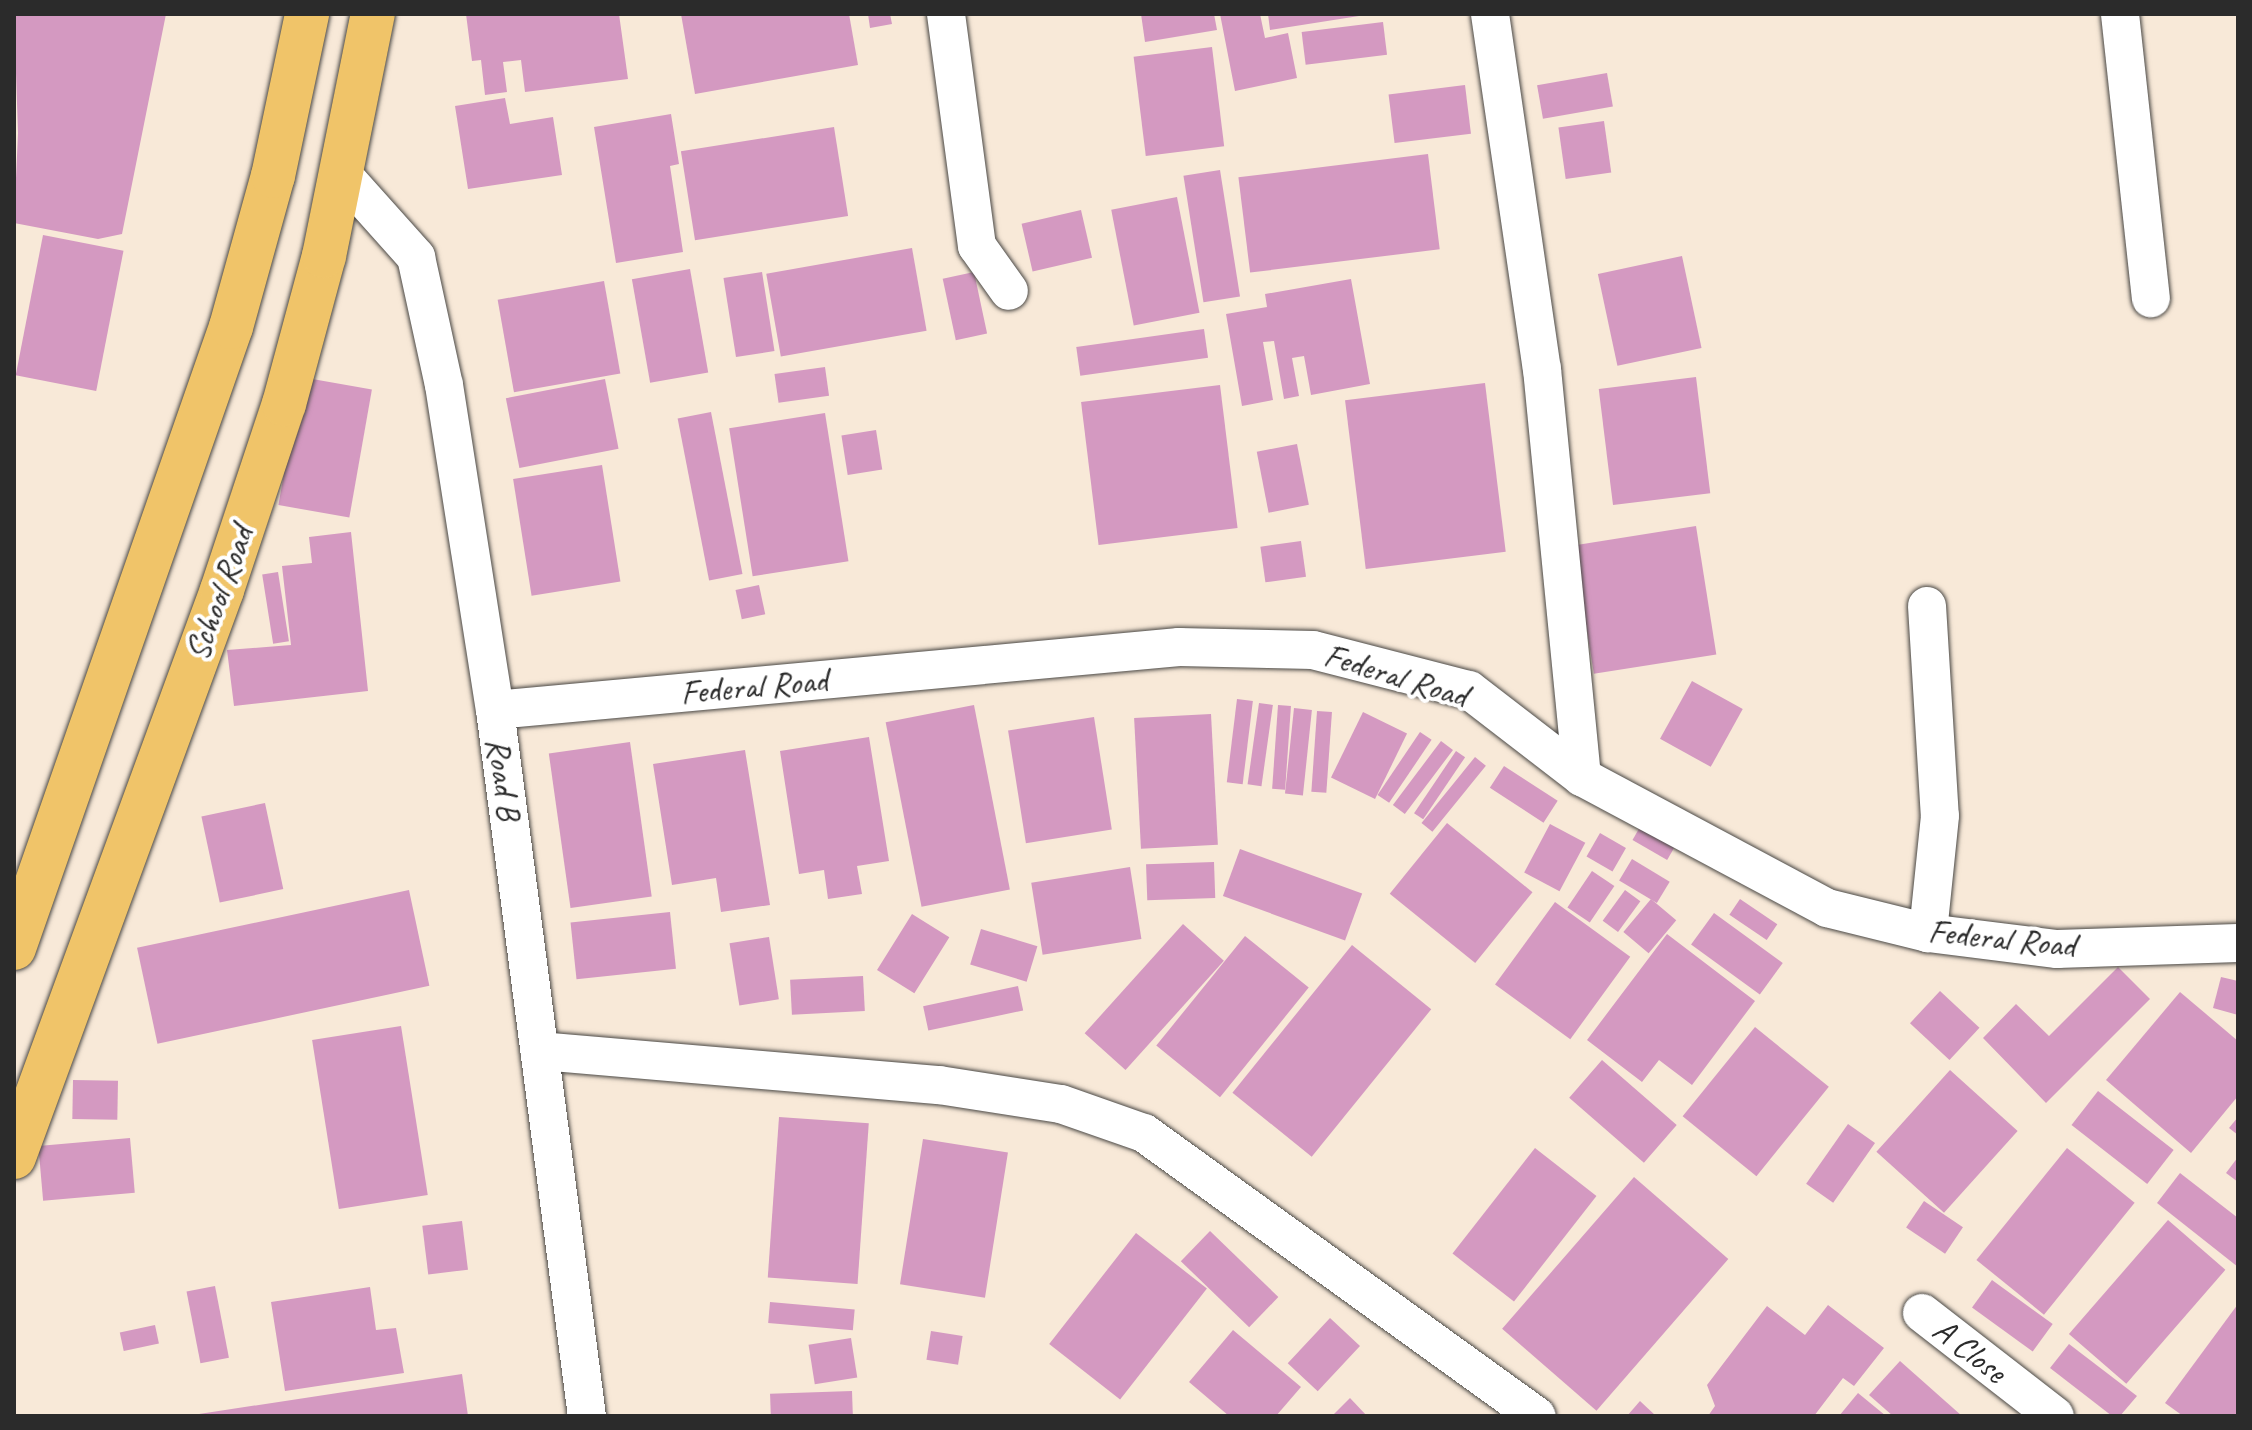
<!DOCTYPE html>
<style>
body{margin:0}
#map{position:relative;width:2252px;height:1430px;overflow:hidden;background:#f8e9d8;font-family:Caveat,sans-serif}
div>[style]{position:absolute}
.building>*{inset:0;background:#d499c1;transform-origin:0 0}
.roads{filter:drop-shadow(0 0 2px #4a4845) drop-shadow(0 0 2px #4a4845)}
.street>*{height:38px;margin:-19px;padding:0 19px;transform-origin:19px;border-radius:19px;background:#fff}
.primary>*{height:44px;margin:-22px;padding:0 22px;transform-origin:22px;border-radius:22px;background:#f0c469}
span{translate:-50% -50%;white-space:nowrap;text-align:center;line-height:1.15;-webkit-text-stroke:8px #fff;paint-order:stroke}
.street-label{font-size:34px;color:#2b2b2b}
.frame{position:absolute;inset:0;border:16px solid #2b2b2b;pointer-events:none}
</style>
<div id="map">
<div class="building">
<i style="clip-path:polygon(14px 14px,166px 14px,122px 234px,98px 239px,14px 223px,18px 133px)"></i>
<i style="clip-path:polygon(466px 14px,619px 14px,628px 79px,525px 92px,521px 60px,503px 62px,507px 92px,485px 95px,481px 60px,472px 61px)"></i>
<i style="clip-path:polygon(681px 14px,849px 14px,858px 65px,695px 94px)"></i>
<i style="clip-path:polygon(868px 14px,890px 14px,892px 24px,870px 28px)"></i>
<i style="clip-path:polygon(1141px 14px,1214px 14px,1217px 30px,1145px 42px)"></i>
<i style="clip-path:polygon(1220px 14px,1260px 14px,1265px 38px,1288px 33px,1297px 78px,1235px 91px)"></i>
<i style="clip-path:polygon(1268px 14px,1359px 14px,1359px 16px,1270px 30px)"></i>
<i style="left:1383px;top:22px;width:33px;height:82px;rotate:83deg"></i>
<i style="left:1212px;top:47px;width:100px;height:79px;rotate:83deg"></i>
<i style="left:1607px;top:73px;width:34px;height:71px;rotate:80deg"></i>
<i style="left:1465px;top:85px;width:49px;height:77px;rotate:83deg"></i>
<i style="clip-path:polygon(505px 98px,510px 124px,553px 117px,562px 175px,468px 189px,455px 106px)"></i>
<i style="clip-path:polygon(671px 114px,679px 164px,670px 166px,683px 252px,616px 263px,594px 127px)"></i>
<i style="left:1604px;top:121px;width:52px;height:46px;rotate:82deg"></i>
<i style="left:834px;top:127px;width:90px;height:155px;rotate:81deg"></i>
<i style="left:1428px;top:154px;width:96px;height:191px;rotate:83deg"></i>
<i style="left:1220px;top:170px;width:128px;height:37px;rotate:81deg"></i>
<i style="left:1177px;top:197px;width:118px;height:67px;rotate:79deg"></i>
<i style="left:1081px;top:210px;width:49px;height:61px;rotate:77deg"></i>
<i style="left:43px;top:235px;width:82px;height:143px;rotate:11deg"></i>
<i style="left:912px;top:248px;width:84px;height:148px;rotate:80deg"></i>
<i style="left:1682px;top:256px;width:94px;height:86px;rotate:78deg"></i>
<i style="left:690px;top:269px;width:105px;height:59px;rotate:80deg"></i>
<i style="left:762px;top:272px;width:80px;height:39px;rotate:81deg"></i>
<i style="left:974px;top:272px;width:63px;height:32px;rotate:78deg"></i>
<i style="clip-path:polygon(1351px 279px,1370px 384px,1311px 395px,1304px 356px,1292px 358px,1299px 396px,1284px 399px,1274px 341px,1263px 342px,1273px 400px,1242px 406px,1226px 314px,1267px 307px,1265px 294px)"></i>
<i style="left:604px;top:281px;width:94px;height:108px;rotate:80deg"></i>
<i style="left:1204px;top:329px;width:29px;height:129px;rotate:82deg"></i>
<i style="left:825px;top:367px;width:29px;height:51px;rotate:82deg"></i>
<i style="left:301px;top:377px;width:72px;height:130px;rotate:10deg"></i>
<i style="left:1696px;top:377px;width:117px;height:98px;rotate:83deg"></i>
<i style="left:605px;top:379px;width:71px;height:101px;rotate:79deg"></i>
<i style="left:1485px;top:383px;width:170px;height:141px;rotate:83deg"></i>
<i style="left:1220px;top:385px;width:144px;height:140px;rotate:83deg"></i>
<i style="left:711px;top:412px;width:165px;height:34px;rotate:79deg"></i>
<i style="left:825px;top:413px;width:150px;height:97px;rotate:81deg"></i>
<i style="left:876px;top:430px;width:40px;height:35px;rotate:81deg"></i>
<i style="left:1297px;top:444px;width:62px;height:41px;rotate:79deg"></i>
<i style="left:602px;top:465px;width:118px;height:90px;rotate:81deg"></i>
<i style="left:1696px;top:526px;width:130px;height:124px;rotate:81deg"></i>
<i style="clip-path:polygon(351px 532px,368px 691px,234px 706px,227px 650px,291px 645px,282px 566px,312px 563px,309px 537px)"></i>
<i style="left:1301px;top:541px;width:36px;height:41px;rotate:82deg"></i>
<i style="left:278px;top:572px;width:70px;height:16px;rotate:81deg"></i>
<i style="left:759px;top:585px;width:30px;height:24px;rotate:78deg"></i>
<i style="left:1692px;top:681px;width:58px;height:66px;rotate:29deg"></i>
<i style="left:1237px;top:699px;width:16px;height:84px;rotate:7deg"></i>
<i style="left:1259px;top:703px;width:14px;height:82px;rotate:8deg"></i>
<i style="left:974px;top:705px;width:188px;height:90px;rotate:79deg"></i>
<i style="left:1278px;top:705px;width:13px;height:84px;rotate:4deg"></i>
<i style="left:1294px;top:708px;width:18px;height:86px;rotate:6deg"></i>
<i style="left:1317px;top:711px;width:15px;height:81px;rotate:4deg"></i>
<i style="left:1363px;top:712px;width:49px;height:73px;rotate:26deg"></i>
<i style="left:1211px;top:714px;width:131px;height:77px;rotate:87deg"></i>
<i style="left:1094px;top:717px;width:114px;height:87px;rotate:81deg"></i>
<i style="left:1420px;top:732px;width:14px;height:76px;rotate:34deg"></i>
<i style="clip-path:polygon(869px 737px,889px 861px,857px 866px,862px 894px,828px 899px,824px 870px,799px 874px,780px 751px)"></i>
<i style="left:1441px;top:741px;width:15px;height:80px;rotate:37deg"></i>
<i style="left:630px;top:742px;width:156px;height:82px;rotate:82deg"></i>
<i style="clip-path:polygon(745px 750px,770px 905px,721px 912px,716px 878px,672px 885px,653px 764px)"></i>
<i style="left:1456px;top:751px;width:11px;height:75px;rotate:34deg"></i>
<i style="left:1475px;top:757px;width:14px;height:85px;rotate:39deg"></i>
<i style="left:1504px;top:766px;width:64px;height:26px;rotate:33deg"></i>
<i style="left:265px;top:803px;width:88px;height:65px;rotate:78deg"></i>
<i style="left:1644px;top:820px;width:40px;height:23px;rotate:30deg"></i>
<i style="left:1447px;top:823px;width:110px;height:91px;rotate:39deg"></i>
<i style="left:1550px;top:824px;width:40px;height:55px;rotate:28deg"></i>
<i style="left:1600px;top:833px;width:30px;height:27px;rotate:30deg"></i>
<i style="left:1240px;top:849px;width:130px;height:50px;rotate:20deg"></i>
<i style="left:1632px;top:859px;width:44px;height:25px;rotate:31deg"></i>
<i style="left:1214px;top:862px;width:36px;height:68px;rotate:88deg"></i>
<i style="left:1130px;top:867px;width:73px;height:100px;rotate:81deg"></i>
<i style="left:1592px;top:871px;width:27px;height:44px;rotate:34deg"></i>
<i style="left:409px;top:890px;width:98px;height:278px;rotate:78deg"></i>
<i style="left:1625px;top:890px;width:19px;height:38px;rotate:36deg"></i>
<i style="left:1651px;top:899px;width:33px;height:43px;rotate:40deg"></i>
<i style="left:1740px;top:899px;width:45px;height:19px;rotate:34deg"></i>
<i style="left:1555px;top:902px;width:93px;height:102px;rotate:36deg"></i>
<i style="left:670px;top:912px;width:57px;height:100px;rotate:84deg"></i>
<i style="left:1714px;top:913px;width:85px;height:39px;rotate:36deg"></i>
<i style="left:912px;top:914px;width:44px;height:66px;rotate:32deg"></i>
<i style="left:1183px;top:924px;width:55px;height:147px;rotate:42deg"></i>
<i style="left:981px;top:929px;width:59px;height:37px;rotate:17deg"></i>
<i style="clip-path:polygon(1667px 934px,1755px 1001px,1692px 1085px,1659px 1060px,1642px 1082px,1587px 1040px)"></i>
<i style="left:1245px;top:936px;width:82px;height:141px;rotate:39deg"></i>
<i style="left:769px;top:937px;width:63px;height:40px;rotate:81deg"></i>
<i style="left:1352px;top:945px;width:102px;height:190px;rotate:39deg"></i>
<i style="clip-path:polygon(2118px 967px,2150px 999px,2046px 1103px,1983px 1038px,2016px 1004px,2049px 1036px)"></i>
<i style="left:863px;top:976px;width:35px;height:73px;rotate:87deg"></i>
<i style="clip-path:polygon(2221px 977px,2238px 981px,2238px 1015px,2213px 1008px)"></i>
<i style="left:1018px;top:986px;width:25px;height:97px;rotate:78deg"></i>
<i style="left:1940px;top:991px;width:54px;height:44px;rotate:43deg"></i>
<i style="clip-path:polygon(2180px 992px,2238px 1041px,2238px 1096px,2191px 1153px,2106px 1080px)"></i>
<i style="left:401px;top:1026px;width:171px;height:90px;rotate:81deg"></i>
<i style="left:1755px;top:1027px;width:95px;height:115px;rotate:39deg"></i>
<i style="left:1602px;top:1060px;width:99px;height:50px;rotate:41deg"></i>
<i style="left:1950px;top:1070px;width:91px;height:110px;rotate:42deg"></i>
<i style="left:73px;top:1080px;width:45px;height:39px;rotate:1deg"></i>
<i style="left:2098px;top:1091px;width:96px;height:43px;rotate:38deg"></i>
<i style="left:779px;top:1117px;width:90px;height:161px;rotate:4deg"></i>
<i style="clip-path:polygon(2238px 1117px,2238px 1135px,2229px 1128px)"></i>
<i style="left:1848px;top:1124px;width:33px;height:73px;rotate:35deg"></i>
<i style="left:130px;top:1138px;width:55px;height:92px;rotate:85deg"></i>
<i style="left:923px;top:1139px;width:86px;height:147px;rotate:9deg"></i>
<i style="left:1535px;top:1148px;width:78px;height:134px;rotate:38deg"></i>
<i style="left:2067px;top:1148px;width:87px;height:144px;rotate:39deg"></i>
<i style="clip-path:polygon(2238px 1157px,2238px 1182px,2226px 1173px)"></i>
<i style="clip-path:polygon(2180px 1173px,2238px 1218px,2238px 1267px,2157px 1203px)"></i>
<i style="left:1634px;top:1177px;width:125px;height:201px;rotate:41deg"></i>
<i style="left:1924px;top:1201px;width:47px;height:32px;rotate:34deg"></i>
<i style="left:2168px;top:1220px;width:76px;height:151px;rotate:41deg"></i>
<i style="left:462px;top:1221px;width:49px;height:40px;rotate:83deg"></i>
<i style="left:1210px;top:1231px;width:95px;height:42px;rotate:44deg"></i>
<i style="left:1136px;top:1233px;width:90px;height:141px;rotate:38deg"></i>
<i style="left:1992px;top:1280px;width:75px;height:34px;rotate:36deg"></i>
<i style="left:215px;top:1286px;width:73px;height:29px;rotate:79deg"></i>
<i style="clip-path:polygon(370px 1287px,376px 1330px,396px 1328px,404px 1373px,285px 1391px,271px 1302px)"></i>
<i style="left:770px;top:1302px;width:85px;height:21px;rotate:5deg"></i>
<i style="clip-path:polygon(2238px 1304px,2238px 1416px,2183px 1416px,2165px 1403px)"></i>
<i style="clip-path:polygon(1828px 1305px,1884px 1348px,1854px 1386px,1843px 1378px,1814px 1416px,1708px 1416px,1715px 1406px,1707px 1385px,1767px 1306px,1805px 1335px)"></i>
<i style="left:1330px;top:1318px;width:41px;height:62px;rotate:43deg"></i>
<i style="left:155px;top:1325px;width:19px;height:36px;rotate:78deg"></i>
<i style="clip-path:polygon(1233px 1330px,1301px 1387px,1276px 1416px,1229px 1416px,1189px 1382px)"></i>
<i style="left:931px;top:1331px;width:32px;height:29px;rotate:9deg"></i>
<i style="left:851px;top:1338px;width:40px;height:43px;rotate:81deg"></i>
<i style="clip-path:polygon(2069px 1344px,2137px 1396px,2120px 1416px,2112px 1416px,2050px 1368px)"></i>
<i style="clip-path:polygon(1900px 1361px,1962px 1416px,1893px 1416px,1869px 1395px)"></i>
<i style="clip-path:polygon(462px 1374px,468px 1416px,199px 1416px,199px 1414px)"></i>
<i style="left:852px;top:1391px;width:25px;height:82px;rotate:88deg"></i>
<i style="clip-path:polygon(1858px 1393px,1886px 1416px,1839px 1416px)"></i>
<i style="clip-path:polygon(1350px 1398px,1367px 1416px,1332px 1416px)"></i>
<i style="clip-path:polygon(1640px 1401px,1656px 1416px,1627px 1416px)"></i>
</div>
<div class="roads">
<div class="street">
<i style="left:946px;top:14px;width:234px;rotate:82.4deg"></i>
<i style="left:977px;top:246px;width:55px;rotate:54.6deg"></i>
<i style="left:1490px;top:14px;width:359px;rotate:81.7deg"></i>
<i style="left:1542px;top:369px;width:410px;rotate:84.4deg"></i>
<i style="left:2120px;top:14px;width:286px;rotate:83.8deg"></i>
<i style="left:341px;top:173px;width:113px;rotate:48.2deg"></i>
<i style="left:416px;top:257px;width:131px;rotate:77.7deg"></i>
<i style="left:444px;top:385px;width:329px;rotate:81.1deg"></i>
<i style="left:495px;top:710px;width:712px;rotate:82.58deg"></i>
<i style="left:1927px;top:606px;width:210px;rotate:86.5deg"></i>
<i style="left:1940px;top:816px;width:118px;rotate:95.9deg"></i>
<i style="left:495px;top:710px;width:687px;rotate:-5.26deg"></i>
<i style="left:1179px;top:647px;width:134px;rotate:1.3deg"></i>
<i style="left:1313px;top:650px;width:161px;rotate:14.4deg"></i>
<i style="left:1469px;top:690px;width:143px;rotate:37.6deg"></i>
<i style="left:1582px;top:777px;width:278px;rotate:28.1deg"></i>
<i style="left:1827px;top:908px;width:104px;rotate:13.9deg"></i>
<i style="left:1928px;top:933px;width:130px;rotate:7.1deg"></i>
<i style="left:2057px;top:949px;width:181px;rotate:-1.9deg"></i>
<i style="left:540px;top:1051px;width:400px;rotate:4.9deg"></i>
<i style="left:939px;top:1085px;width:123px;rotate:8.9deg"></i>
<i style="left:1061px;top:1104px;width:88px;rotate:19.3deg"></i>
<i style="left:1144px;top:1133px;width:484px;rotate:35.8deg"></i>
<i style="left:1922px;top:1313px;width:168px;rotate:37.8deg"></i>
</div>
<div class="primary">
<i style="left:14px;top:948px;width:658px;rotate:-70.74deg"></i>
<i style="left:231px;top:327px;width:157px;rotate:-74.5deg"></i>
<i style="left:273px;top:176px;width:166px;rotate:-78.1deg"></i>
<i style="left:14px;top:1157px;width:604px;rotate:-69.85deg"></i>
<i style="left:222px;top:590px;width:196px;rotate:-71.6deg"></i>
<i style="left:284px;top:404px;width:153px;rotate:-74.9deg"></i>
<i style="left:324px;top:256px;width:247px;rotate:-78.6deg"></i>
</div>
</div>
<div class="street-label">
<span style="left:219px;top:593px;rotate:-70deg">School Road</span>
<span style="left:1396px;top:675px;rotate:17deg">Federal Road</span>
<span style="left:754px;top:686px;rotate:-5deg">Federal Road</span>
<span style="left:504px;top:779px;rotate:82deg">Road B</span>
<span style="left:2002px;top:938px;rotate:6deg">Federal Road</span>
<span style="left:1970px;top:1350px;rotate:38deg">A Close</span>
</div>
<div class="frame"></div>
</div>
